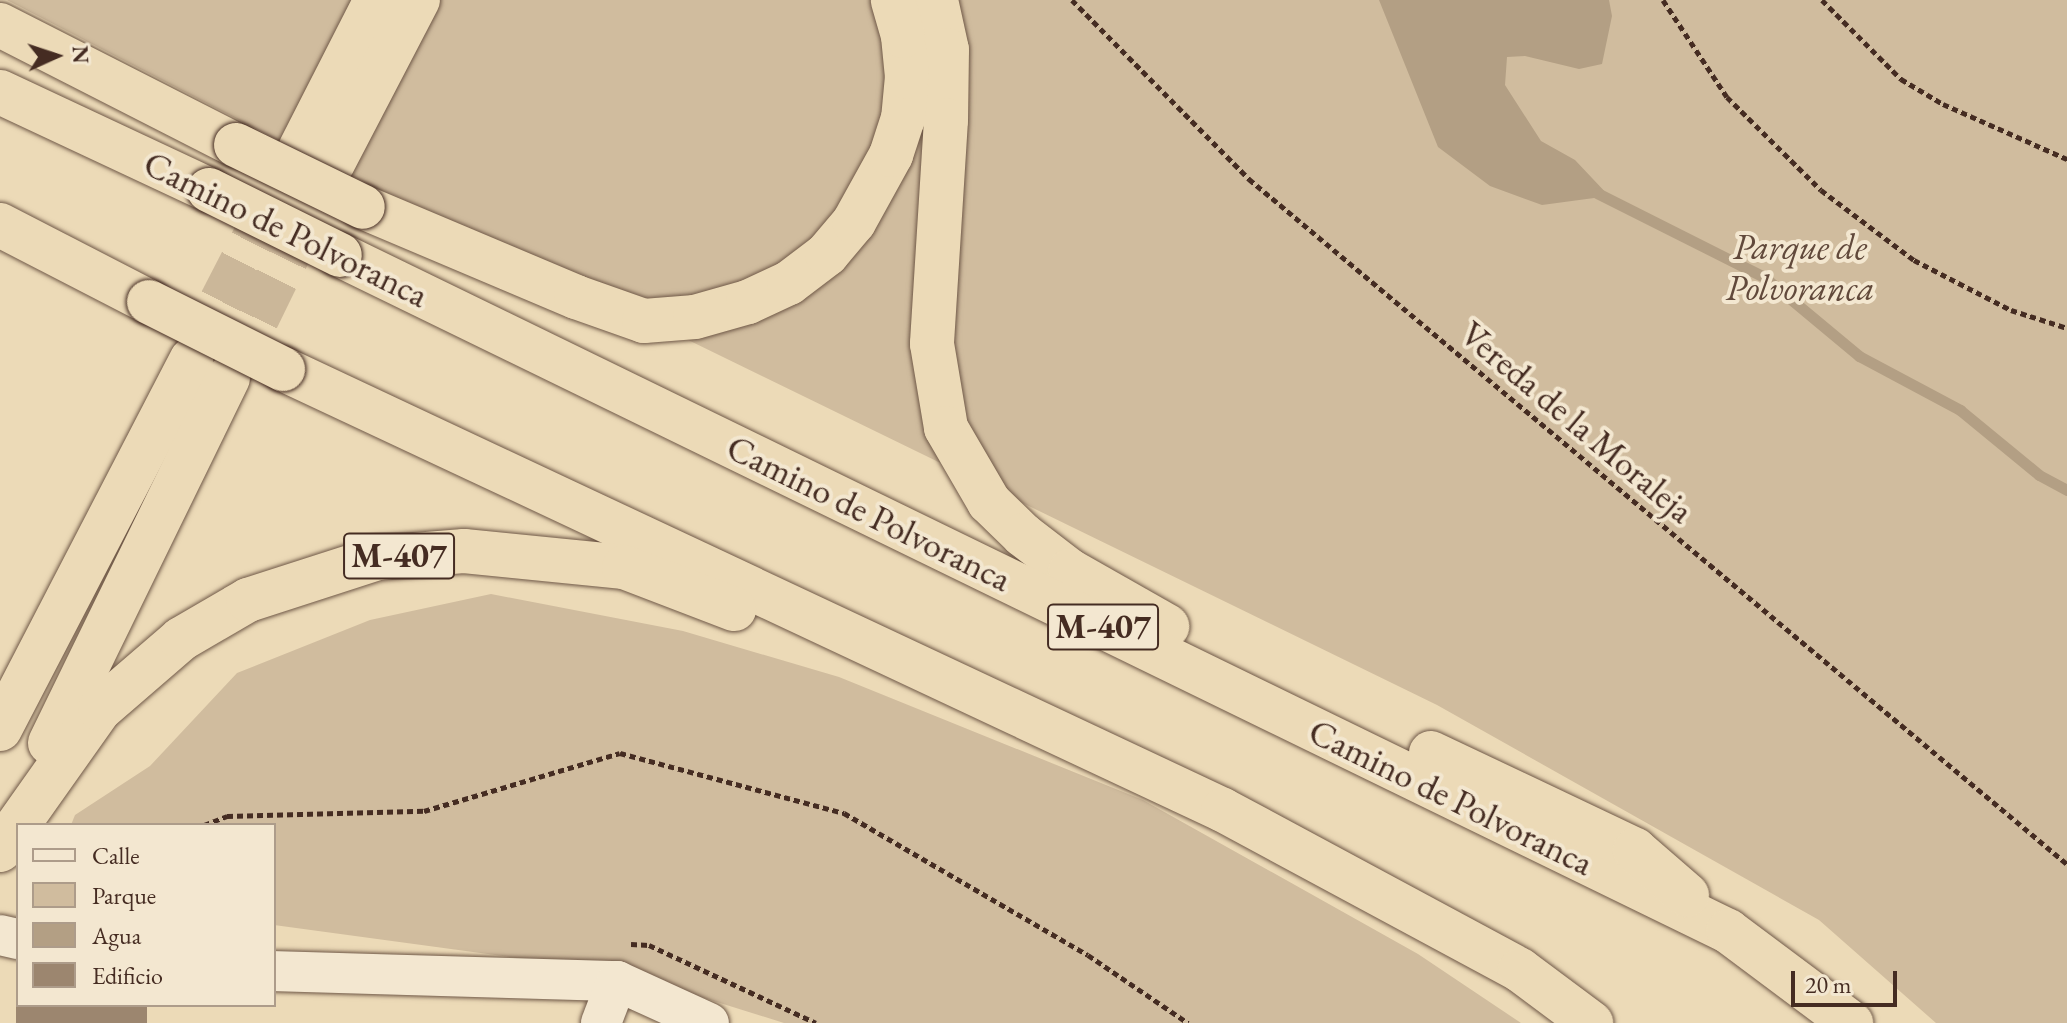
<!DOCTYPE html>
<style>
body{margin:0}
#map{position:relative;width:2067px;height:1023px;overflow:hidden;background:#ecdab7;font-family:"EB Garamond",serif}
div>[style]{position:absolute}
.green>*{inset:0;background:#d0bc9e}
.water>*{inset:0;background:#b39f84}
.stream>*{height:11px;margin:-5.5px;padding:0 5.5px;transform-origin:5.5px;border-radius:5.5px;background:#b39f84}
.building>*{inset:0;background:#9c866f;transform-origin:0 0}
.highway-tunnel>*{height:44px;margin-top:-22px;transform-origin:0;background:repeating-linear-gradient(90deg,#cbb799 0 44px,transparent 0 66px)}
.path>*{height:5px;margin-top:-2.5px;transform-origin:0;background:repeating-linear-gradient(90deg,#452c22 0 6px,transparent 0 10px)}
.roads{filter:drop-shadow(0 0 2px #6f5847) drop-shadow(0 0 2px #6f5847)}
.street>*{height:40px;margin:-20px;padding:0 20px;transform-origin:20px;border-radius:20px;background:#f3e7d0}
.highway>*{height:44px;margin:-22px;padding:0 22px;transform-origin:22px;border-radius:22px;background:#ecdab7}
.bridges{filter:drop-shadow(0 0 2px #452c22) drop-shadow(0 0 2px #452c22)}
.highway-bridge>*{height:44px;margin:-22px;padding:0 22px;transform-origin:22px;border-radius:22px;background:#ecdab7}
span{translate:-50% -50%;white-space:nowrap;text-align:center;line-height:1.15;-webkit-text-stroke:8px #f3e7d0;paint-order:stroke}
.shield-label span{padding:2px 6px;background:#f3e7d0;border:2px solid;border-radius:6px;-webkit-text-stroke-width:0}
.shield-label{font-size:34px;color:#452c22;font-weight:700}
.street-label{font-size:36px;color:#452c22}
.park-label{font-size:36px;color:#61493b;font-style:italic}
.legend{position:absolute;left:16px;top:823px;width:260px;height:184px;box-sizing:border-box;background:#f3e7d0;border:2px solid #ad9c8a;margin:0;padding:10px 14px;list-style:none;font-size:24px;color:#452c22}
.legend li{display:flex;align-items:center;gap:16px;height:40px}
.legend b{width:40px;border:2px solid #ad9c8a}
.north{position:absolute;left:16px;top:16px;width:80px;height:80px;-webkit-text-stroke:6px #f3e7d0;paint-order:stroke;rotate:87deg;font-size:22px;font-weight:700;line-height:32px;text-align:center;color:#452c22}
.north::after{content:'';display:block;margin:auto;width:28px;height:36px;background:#452c22;clip-path:polygon(50% 0,100% 100%,50% 72%,0 100%)}
.scale{position:absolute;left:1791px;top:971px;width:106px;height:36px;box-sizing:border-box;border:4px solid #452c22;border-top:0;padding-left:10px;font-size:24px;line-height:28px;white-space:nowrap;color:#452c22;-webkit-text-stroke:6px #f3e7d0;paint-order:stroke}
</style>
<div id="map">
<div class="green">
<i style="clip-path:polygon(7px 0,2067px 0,2067px 1023px,1936px 1023px,1819px 920px,1437px 705px,272px 137px)"></i>
<i style="clip-path:polygon(491px 594px,683px 631px,839px 677px,1143px 800px,1418px 954px,1521px 1023px,784px 1023px,621px 972px,274px 925px,274px 825px,71px 825px,75px 815px,150px 766px,237px 673px,370px 620px)"></i>
</div>
<div class="water">
<i style="clip-path:polygon(1379px 0,1609px 0,1612px 16px,1602px 64px,1579px 69px,1525px 56px,1507px 57px,1505px 85px,1541px 141px,1575px 160px,1609px 196px,1542px 205px,1490px 186px,1438px 147px)"></i>
</div>
<div class="stream">
<i style="left:1597px;top:193px;width:187px;rotate:26.7deg"></i>
<i style="left:1764px;top:277px;width:124px;rotate:39.7deg"></i>
<i style="left:1859px;top:356px;width:115px;rotate:28.1deg"></i>
<i style="left:1960px;top:410px;width:102px;rotate:39.4deg"></i>
<i style="left:2039px;top:475px;width:32px;rotate:28deg"></i>
</div>
<div class="building">
<i style="left:16px;top:1005px;width:131px;height:19px"></i>
</div>
<div class="highway-tunnel">
<i style="left:191px;top:360px;width:237px;rotate:-62.7deg"></i>
<i style="left:228px;top:378px;width:239px;rotate:-64deg"></i>
</div>
<div class="path">
<i style="left:1072px;top:0;width:252px;rotate:45.3deg"></i>
<i style="left:1249px;top:179px;width:1067px;rotate:39.94deg"></i>
<i style="left:1663px;top:0;width:116px;rotate:56.6deg"></i>
<i style="left:1727px;top:97px;width:132px;rotate:44.7deg"></i>
<i style="left:1821px;top:190px;width:116px;rotate:37deg"></i>
<i style="left:1914px;top:260px;width:109px;rotate:27.3deg"></i>
<i style="left:2011px;top:310px;width:59px;rotate:17.8deg"></i>
<i style="left:1822px;top:0;width:112px;rotate:45deg"></i>
<i style="left:1901px;top:79px;width:49px;rotate:30.8deg"></i>
<i style="left:1943px;top:104px;width:136px;rotate:23.9deg"></i>
<i style="left:204px;top:825px;width:25px;rotate:-21deg"></i>
<i style="left:227px;top:816px;width:197px;rotate:-1.5deg"></i>
<i style="left:424px;top:811px;width:204px;rotate:-16.5deg"></i>
<i style="left:620px;top:753px;width:232px;rotate:15deg"></i>
<i style="left:844px;top:813px;width:282px;rotate:30.2deg"></i>
<i style="left:1088px;top:955px;width:121px;rotate:34.2deg"></i>
<i style="left:631px;top:944px;width:18px;rotate:3deg"></i>
<i style="left:649px;top:945px;width:184px;rotate:25deg"></i>
</div>
<div class="roads">
<div class="street">
<i style="left:0;top:935px;width:18px;rotate:13deg"></i>
<i style="left:274px;top:971px;width:343px;rotate:1.7deg"></i>
<i style="left:617px;top:981px;width:101px;rotate:24.5deg"></i>
<i style="left:601px;top:1023px;width:45px;rotate:-69.1deg"></i>
</div>
<div class="highway">
<i style="left:936px;top:0;width:51px;rotate:77.6deg"></i>
<i style="left:947px;top:50px;width:70px;rotate:90.8deg"></i>
<i style="left:946px;top:120px;width:224px;rotate:93.6deg"></i>
<i style="left:932px;top:344px;width:85px;rotate:80.5deg"></i>
<i style="left:946px;top:428px;width:86px;rotate:59.8deg"></i>
<i style="left:989px;top:502px;width:47px;rotate:44.1deg"></i>
<i style="left:1023px;top:535px;width:59px;rotate:37.5deg"></i>
<i style="left:1070px;top:571px;width:112px;rotate:29.6deg"></i>
<i style="left:0;top:25px;width:265px;rotate:27deg"></i>
<i style="left:0;top:92px;width:231px;rotate:25.1deg"></i>
<i style="left:300px;top:149px;width:167px;rotate:-63deg"></i>
<i style="left:333px;top:163px;width:184px;rotate:-62.5deg"></i>
<i style="left:363px;top:207px;width:231px;rotate:22.9deg"></i>
<i style="left:576px;top:297px;width:72px;rotate:19.4deg"></i>
<i style="left:644px;top:321px;width:51px;rotate:-4.5deg"></i>
<i style="left:695px;top:317px;width:55px;rotate:-15.8deg"></i>
<i style="left:748px;top:302px;width:45px;rotate:-24.9deg"></i>
<i style="left:789px;top:283px;width:48px;rotate:-37.3deg"></i>
<i style="left:827px;top:254px;width:42px;rotate:-49.8deg"></i>
<i style="left:854px;top:222px;width:77px;rotate:-61.1deg"></i>
<i style="left:891px;top:155px;width:38px;rotate:-72deg"></i>
<i style="left:903px;top:119px;width:42px;rotate:-84.6deg"></i>
<i style="left:907px;top:77px;width:41px;rotate:-95.6deg"></i>
<i style="left:903px;top:36px;width:37px;rotate:-106deg"></i>
<i style="left:0;top:225px;width:168px;rotate:27.3deg"></i>
<i style="left:340px;top:255px;width:1544px;rotate:25.97deg"></i>
<i style="left:1728px;top:931px;width:154px;rotate:36.8deg"></i>
<i style="left:283px;top:369px;width:1038px;rotate:25.13deg"></i>
<i style="left:1223px;top:810px;width:337px;rotate:28.3deg"></i>
<i style="left:1520px;top:970px;width:89px;rotate:36.7deg"></i>
<i style="left:0;top:729px;width:416px;rotate:-62.6deg"></i>
<i style="left:50px;top:743px;width:406px;rotate:-64deg"></i>
<i style="left:1431px;top:753px;width:226px;rotate:25.4deg"></i>
<i style="left:1635px;top:850px;width:69px;rotate:40.9deg"></i>
<i style="left:0;top:850px;width:173px;rotate:-54.7deg"></i>
<i style="left:100px;top:709px;width:107px;rotate:-40.8deg"></i>
<i style="left:181px;top:639px;width:78px;rotate:-30.2deg"></i>
<i style="left:248px;top:600px;width:137px;rotate:-17.9deg"></i>
<i style="left:378px;top:558px;width:86px;rotate:-4.7deg"></i>
<i style="left:464px;top:551px;width:161px;rotate:5.7deg"></i>
<i style="left:624px;top:567px;width:118px;rotate:20.9deg"></i>
</div>
</div>
<div class="bridges">
<div class="highway-bridge">
<i style="left:236px;top:145px;width:141px;rotate:26deg"></i>
<i style="left:209px;top:190px;width:146px;rotate:26.4deg"></i>
<i style="left:149px;top:302px;width:150px;rotate:26.6deg"></i>
</div>
</div>
<div class="shield-label">
<span style="left:399px;top:556px">M-407</span>
<span style="left:1103px;top:627px">M-407</span>
</div>
<div class="street-label">
<span style="left:286px;top:229px;rotate:26deg">Camino de Polvoranca</span>
<span style="left:1577px;top:422px;rotate:40deg">Vereda de la Moraleja</span>
<span style="left:869px;top:513px;rotate:26deg">Camino de Polvoranca</span>
<span style="left:1451px;top:797px;rotate:26deg">Camino de Polvoranca</span>
</div>
<div class="park-label">
<span style="left:1800px;top:267px">Parque de<br>Polvoranca</span>
</div>
<ul class="legend">
<li><b style="height:10px;background:#f3e7d0"></b>Calle</li>
<li><b style="height:22px;background:#d0bc9e"></b>Parque</li>
<li><b style="height:22px;background:#b39f84"></b>Agua</li>
<li><b style="height:22px;background:#9c866f"></b>Edificio</li>
</ul>
<div class="north">N</div>
<div class="scale">20 m</div>
</div>
